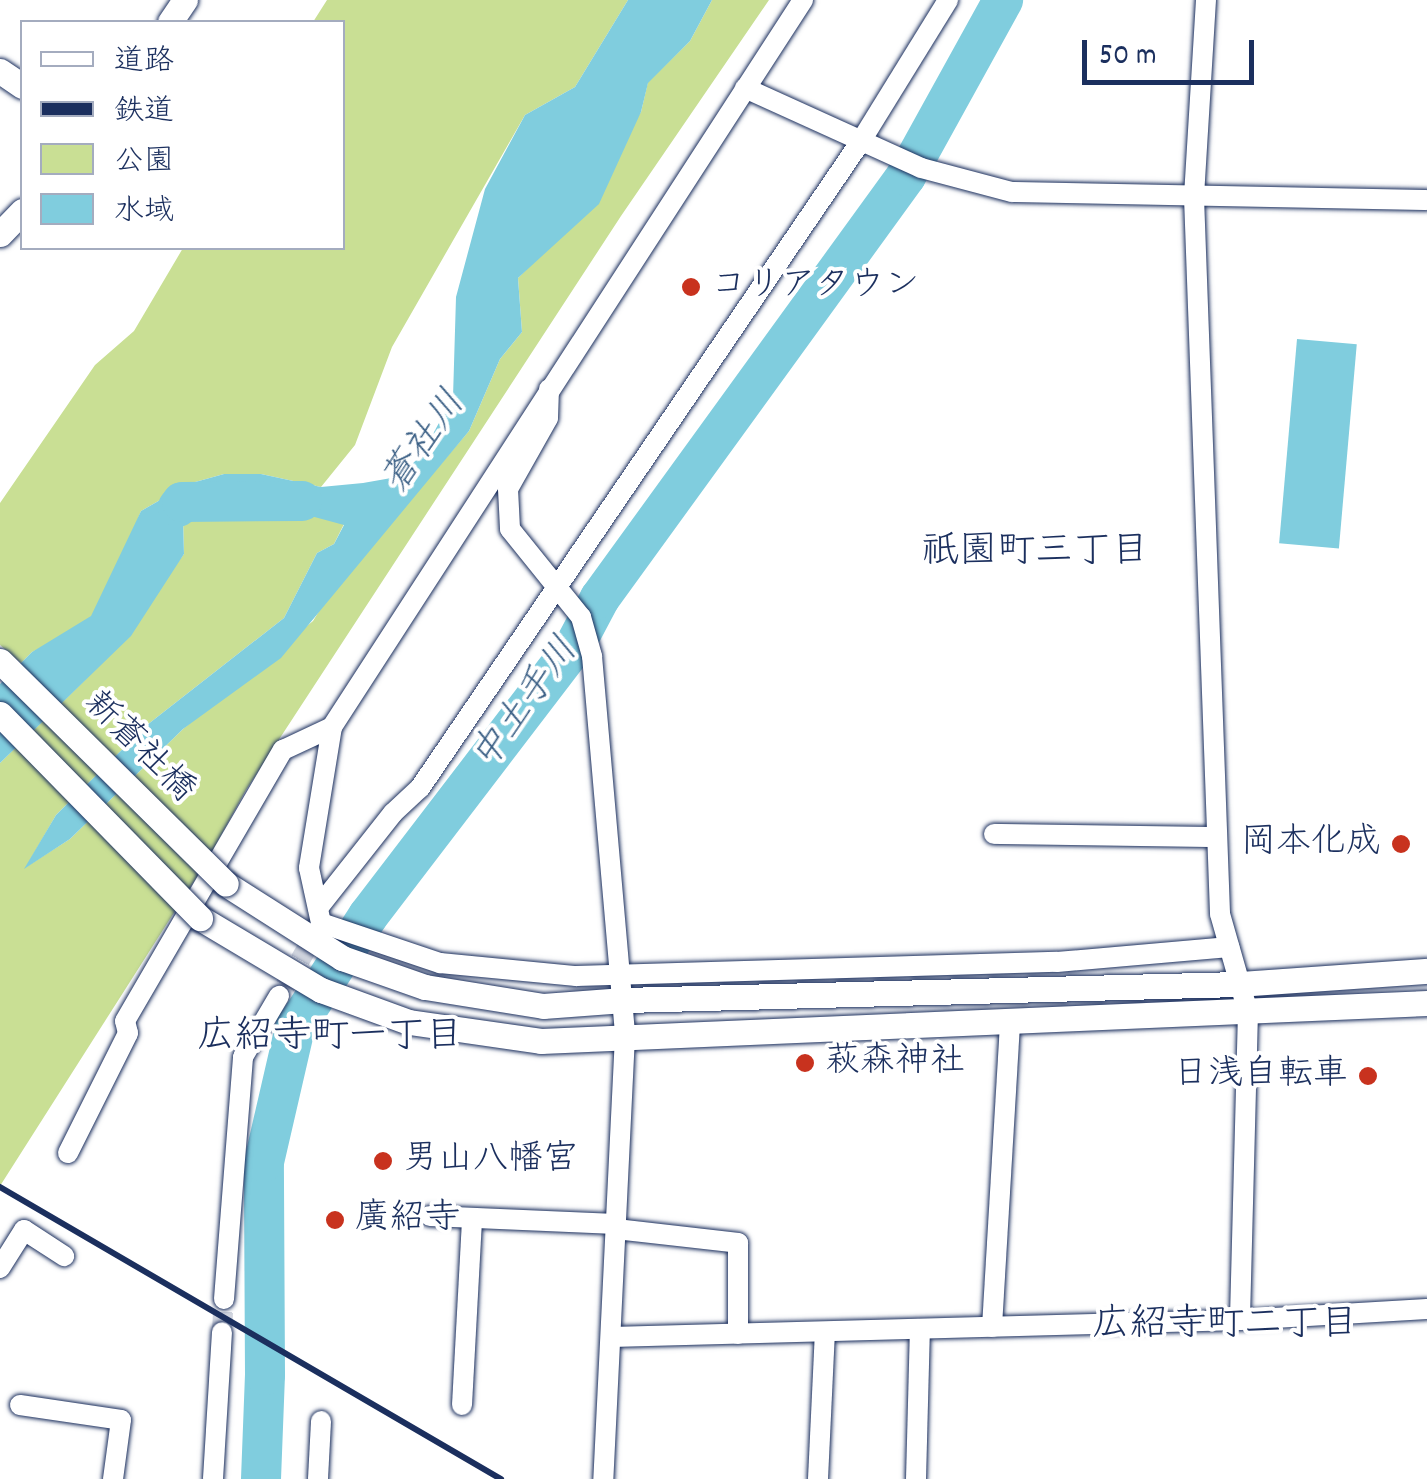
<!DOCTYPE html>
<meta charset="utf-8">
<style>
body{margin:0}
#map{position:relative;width:1427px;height:1479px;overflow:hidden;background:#fff;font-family:Dekko,"Klee One",sans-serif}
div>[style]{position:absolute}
.green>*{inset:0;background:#c9df94}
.water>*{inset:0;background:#80cdde;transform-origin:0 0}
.river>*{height:40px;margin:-20px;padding:0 20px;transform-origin:20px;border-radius:20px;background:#80cdde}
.minor-tunnel>*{height:20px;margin-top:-10px;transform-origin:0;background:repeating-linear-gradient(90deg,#d1d5df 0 20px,transparent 0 30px)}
.roads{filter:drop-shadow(0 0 2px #1b2f5e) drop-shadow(0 0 2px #1b2f5e)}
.minor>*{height:20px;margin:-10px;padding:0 10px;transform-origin:10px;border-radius:10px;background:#fff}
.tertiary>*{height:25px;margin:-12.5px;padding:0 12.5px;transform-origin:12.5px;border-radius:12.5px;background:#fff}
.rail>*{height:6px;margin:-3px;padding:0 3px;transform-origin:3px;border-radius:3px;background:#1b2f5e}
.bridges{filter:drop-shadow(0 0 2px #1b2f5e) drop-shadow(0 0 2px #1b2f5e)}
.tertiary-bridge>*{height:25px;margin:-12.5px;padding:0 12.5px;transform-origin:12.5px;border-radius:12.5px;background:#fff}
.dots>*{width:28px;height:28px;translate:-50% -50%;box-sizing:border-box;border:5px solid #fff;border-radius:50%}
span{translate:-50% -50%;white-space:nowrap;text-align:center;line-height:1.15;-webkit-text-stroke:8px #fff;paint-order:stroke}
.poi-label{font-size:35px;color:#1b2f5e}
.left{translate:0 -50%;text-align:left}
.right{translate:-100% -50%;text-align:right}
.street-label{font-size:35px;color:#1b2f5e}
.water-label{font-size:38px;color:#395e84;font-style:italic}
.neighbourhood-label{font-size:38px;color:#1b2f5e}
.legend{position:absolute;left:20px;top:20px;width:325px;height:230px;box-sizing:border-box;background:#fff;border:2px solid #a4acbf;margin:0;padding:12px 18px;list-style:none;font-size:30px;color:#1b2f5e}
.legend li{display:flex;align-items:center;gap:20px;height:50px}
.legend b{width:50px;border:2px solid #a4acbf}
.scale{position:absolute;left:1082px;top:40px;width:172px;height:45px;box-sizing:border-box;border:5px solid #1b2f5e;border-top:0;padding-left:12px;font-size:30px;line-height:35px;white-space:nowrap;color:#1b2f5e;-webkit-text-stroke:8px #fff;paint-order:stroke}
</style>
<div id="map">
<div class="green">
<i style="clip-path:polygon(327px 0,628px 0,575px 87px,525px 115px,392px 347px,355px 445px,321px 487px,261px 474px,224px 474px,188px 484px,141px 511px,97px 622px,32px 652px,21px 663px,0 645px,0 503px,95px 365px,134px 331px,183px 248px,342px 248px,342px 22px,313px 22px)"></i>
<i style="clip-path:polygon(712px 0,769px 0,621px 216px,246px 790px,205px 864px,0 1186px,0 763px,84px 681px,159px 588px,184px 554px,183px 518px,248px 498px,344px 524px,334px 544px,317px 553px,284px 618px,147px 725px,56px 815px,26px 867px,70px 839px,183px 729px,313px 621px,329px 595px,469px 431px,500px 359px,522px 332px,518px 278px,556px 240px,641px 112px,648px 82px,690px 41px)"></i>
</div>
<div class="water">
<i style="clip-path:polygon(628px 0,712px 0,690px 41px,648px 83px,641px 112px,599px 204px,518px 278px,522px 332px,500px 359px,469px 431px,281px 658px,183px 729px,70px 839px,24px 869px,56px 815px,147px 725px,284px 618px,317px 553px,334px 544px,344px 525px,237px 496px,183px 518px,184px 554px,131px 636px,0 763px,0 684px,32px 652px,91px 616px,141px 511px,188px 484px,224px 474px,261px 474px,321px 487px,363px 483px,397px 477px,421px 456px,453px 397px,456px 297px,485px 189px,525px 115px,575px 87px)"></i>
<i style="left:1297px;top:339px;width:60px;height:205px;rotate:5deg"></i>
</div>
<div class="river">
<i style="left:178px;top:507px;width:6px;rotate:-51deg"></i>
<i style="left:182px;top:502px;width:120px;rotate:-0.5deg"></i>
<i style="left:261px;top:1479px;width:104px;rotate:-87.8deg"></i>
<i style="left:265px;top:1375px;width:213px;rotate:-90.3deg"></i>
<i style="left:264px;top:1162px;width:138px;rotate:-77deg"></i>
<i style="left:295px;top:1028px;width:134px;rotate:-56.9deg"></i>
<i style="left:368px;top:916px;width:341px;rotate:-52.6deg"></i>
<i style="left:575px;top:645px;width:53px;rotate:-62deg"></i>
<i style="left:600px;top:598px;width:521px;rotate:-54.05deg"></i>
<i style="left:906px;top:176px;width:201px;rotate:-61.1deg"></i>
</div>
<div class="minor-tunnel">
<i style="left:285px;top:986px;width:66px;rotate:-59.9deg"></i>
<i style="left:222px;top:1332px;width:33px;rotate:-87deg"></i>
</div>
<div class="roads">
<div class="minor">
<i style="left:803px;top:0;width:866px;rotate:122.94deg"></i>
<i style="left:332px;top:727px;width:143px;rotate:99.3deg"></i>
<i style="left:309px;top:868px;width:56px;rotate:77.7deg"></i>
<i style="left:321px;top:923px;width:126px;rotate:18.6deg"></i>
<i style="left:440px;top:963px;width:137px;rotate:5.5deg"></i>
<i style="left:576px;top:976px;width:481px;rotate:-1.7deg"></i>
<i style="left:1057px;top:962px;width:173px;rotate:-5deg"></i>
<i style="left:1206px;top:0;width:197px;rotate:93.5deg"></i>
<i style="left:1194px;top:197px;width:717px;rotate:87.92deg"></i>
<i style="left:1220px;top:914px;width:102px;rotate:74.1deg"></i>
<i style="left:1248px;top:1012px;width:308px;rotate:91.5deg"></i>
<i style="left:745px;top:88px;width:193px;rotate:24.4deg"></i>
<i style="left:921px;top:168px;width:94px;rotate:14.8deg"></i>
<i style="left:1012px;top:192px;width:415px;rotate:1.1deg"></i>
<i style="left:549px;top:389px;width:29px;rotate:92deg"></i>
<i style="left:548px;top:418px;width:81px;rotate:119.4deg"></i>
<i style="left:508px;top:489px;width:40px;rotate:87.1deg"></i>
<i style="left:510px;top:529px;width:113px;rotate:51.1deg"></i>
<i style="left:581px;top:617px;width:41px;rotate:74.2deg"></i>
<i style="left:592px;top:656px;width:381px;rotate:85deg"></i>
<i style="left:625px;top:1036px;width:444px;rotate:92.8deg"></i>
<i style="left:994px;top:834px;width:223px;rotate:0.8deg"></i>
<i style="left:318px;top:908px;width:121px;rotate:-51.7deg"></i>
<i style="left:393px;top:813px;width:37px;rotate:-43deg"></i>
<i style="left:420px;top:788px;width:783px;rotate:-55.72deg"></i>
<i style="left:861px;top:141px;width:166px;rotate:-58.3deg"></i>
<i style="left:68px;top:1153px;width:134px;rotate:-63.4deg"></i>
<i style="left:128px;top:1033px;width:12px;rotate:-104deg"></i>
<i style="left:125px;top:1021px;width:314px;rotate:-59.8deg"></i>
<i style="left:283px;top:750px;width:54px;rotate:-25.1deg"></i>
<i style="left:430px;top:1216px;width:186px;rotate:2.5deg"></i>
<i style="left:616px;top:1229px;width:123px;rotate:6.5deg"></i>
<i style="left:738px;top:1243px;width:91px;rotate:90deg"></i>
<i style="left:0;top:1268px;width:45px;rotate:-57.7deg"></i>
<i style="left:24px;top:1230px;width:48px;rotate:33deg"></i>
<i style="left:224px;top:1299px;width:243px;rotate:-85.5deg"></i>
<i style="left:243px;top:1057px;width:71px;rotate:-59.5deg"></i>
<i style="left:992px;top:1327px;width:307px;rotate:-86.6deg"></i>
<i style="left:611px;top:1337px;width:629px;rotate:-1.55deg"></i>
<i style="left:1240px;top:1320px;width:187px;rotate:-3.4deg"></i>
<i style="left:20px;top:1405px;width:102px;rotate:8.4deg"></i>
<i style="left:121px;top:1420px;width:60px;rotate:97.7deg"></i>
<i style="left:462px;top:1405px;width:187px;rotate:-86.9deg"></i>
<i style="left:213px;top:1479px;width:147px;rotate:-86.5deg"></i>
<i style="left:318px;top:1479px;width:58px;rotate:-87deg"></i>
<i style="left:818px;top:1479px;width:147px;rotate:-87.3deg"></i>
<i style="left:916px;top:1479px;width:150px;rotate:-88.5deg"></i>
</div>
<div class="tertiary">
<i style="left:170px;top:22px;width:27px;rotate:-56deg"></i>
<i style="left:0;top:71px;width:27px;rotate:34deg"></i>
<i style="left:0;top:234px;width:32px;rotate:-46deg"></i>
<i style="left:226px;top:884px;width:138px;rotate:32.5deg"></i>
<i style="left:342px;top:958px;width:88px;rotate:19.3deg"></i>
<i style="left:425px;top:987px;width:120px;rotate:9.1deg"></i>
<i style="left:543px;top:1006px;width:81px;rotate:-4.2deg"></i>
<i style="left:624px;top:1000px;width:615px;rotate:-1.49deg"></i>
<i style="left:1239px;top:984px;width:188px;rotate:-4deg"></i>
<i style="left:200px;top:918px;width:141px;rotate:30.8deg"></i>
<i style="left:321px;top:990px;width:94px;rotate:20deg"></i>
<i style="left:409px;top:1022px;width:133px;rotate:8.2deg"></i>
<i style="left:541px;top:1041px;width:887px;rotate:-2.46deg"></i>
</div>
</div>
<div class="rail">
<i style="left:0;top:1187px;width:580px;rotate:30.24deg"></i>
</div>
<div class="bridges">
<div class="tertiary-bridge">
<i style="left:0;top:661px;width:317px;rotate:44.6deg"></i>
<i style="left:0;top:714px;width:286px;rotate:45.6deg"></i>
</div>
</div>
<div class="dots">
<i style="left:691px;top:287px;background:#c8321e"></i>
<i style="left:1401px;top:844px;background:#c8321e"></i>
<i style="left:805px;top:1063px;background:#c8321e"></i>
<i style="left:1368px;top:1076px;background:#c8321e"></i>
<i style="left:383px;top:1161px;background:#c8321e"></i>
<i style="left:335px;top:1220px;background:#c8321e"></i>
</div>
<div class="poi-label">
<span class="left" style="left:711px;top:287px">コリアタウン</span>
<span class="right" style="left:1381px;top:844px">岡本化成</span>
<span class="left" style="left:825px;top:1063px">萩森神社</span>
<span class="right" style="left:1348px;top:1076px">日浅自転車</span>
<span class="left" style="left:403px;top:1161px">男山八幡宮</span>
<span class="left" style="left:355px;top:1220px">廣紹寺</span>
</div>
<div class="street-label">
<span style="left:138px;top:748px;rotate:45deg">新蒼社橋</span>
</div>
<div class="water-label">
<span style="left:426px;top:443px;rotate:-55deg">蒼社川</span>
<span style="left:527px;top:705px;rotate:-54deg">中土手川</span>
</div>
<div class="neighbourhood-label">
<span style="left:1035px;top:554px">祇園町三丁目</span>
<span style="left:330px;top:1039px">広紹寺町一丁目</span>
<span style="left:1225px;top:1327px">広紹寺町二丁目</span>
</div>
<ul class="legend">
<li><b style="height:12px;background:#fff"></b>道路</li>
<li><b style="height:12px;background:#1b2f5e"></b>鉄道</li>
<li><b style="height:28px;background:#c9df94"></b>公園</li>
<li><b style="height:28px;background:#80cdde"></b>水域</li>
</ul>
<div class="scale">50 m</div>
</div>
